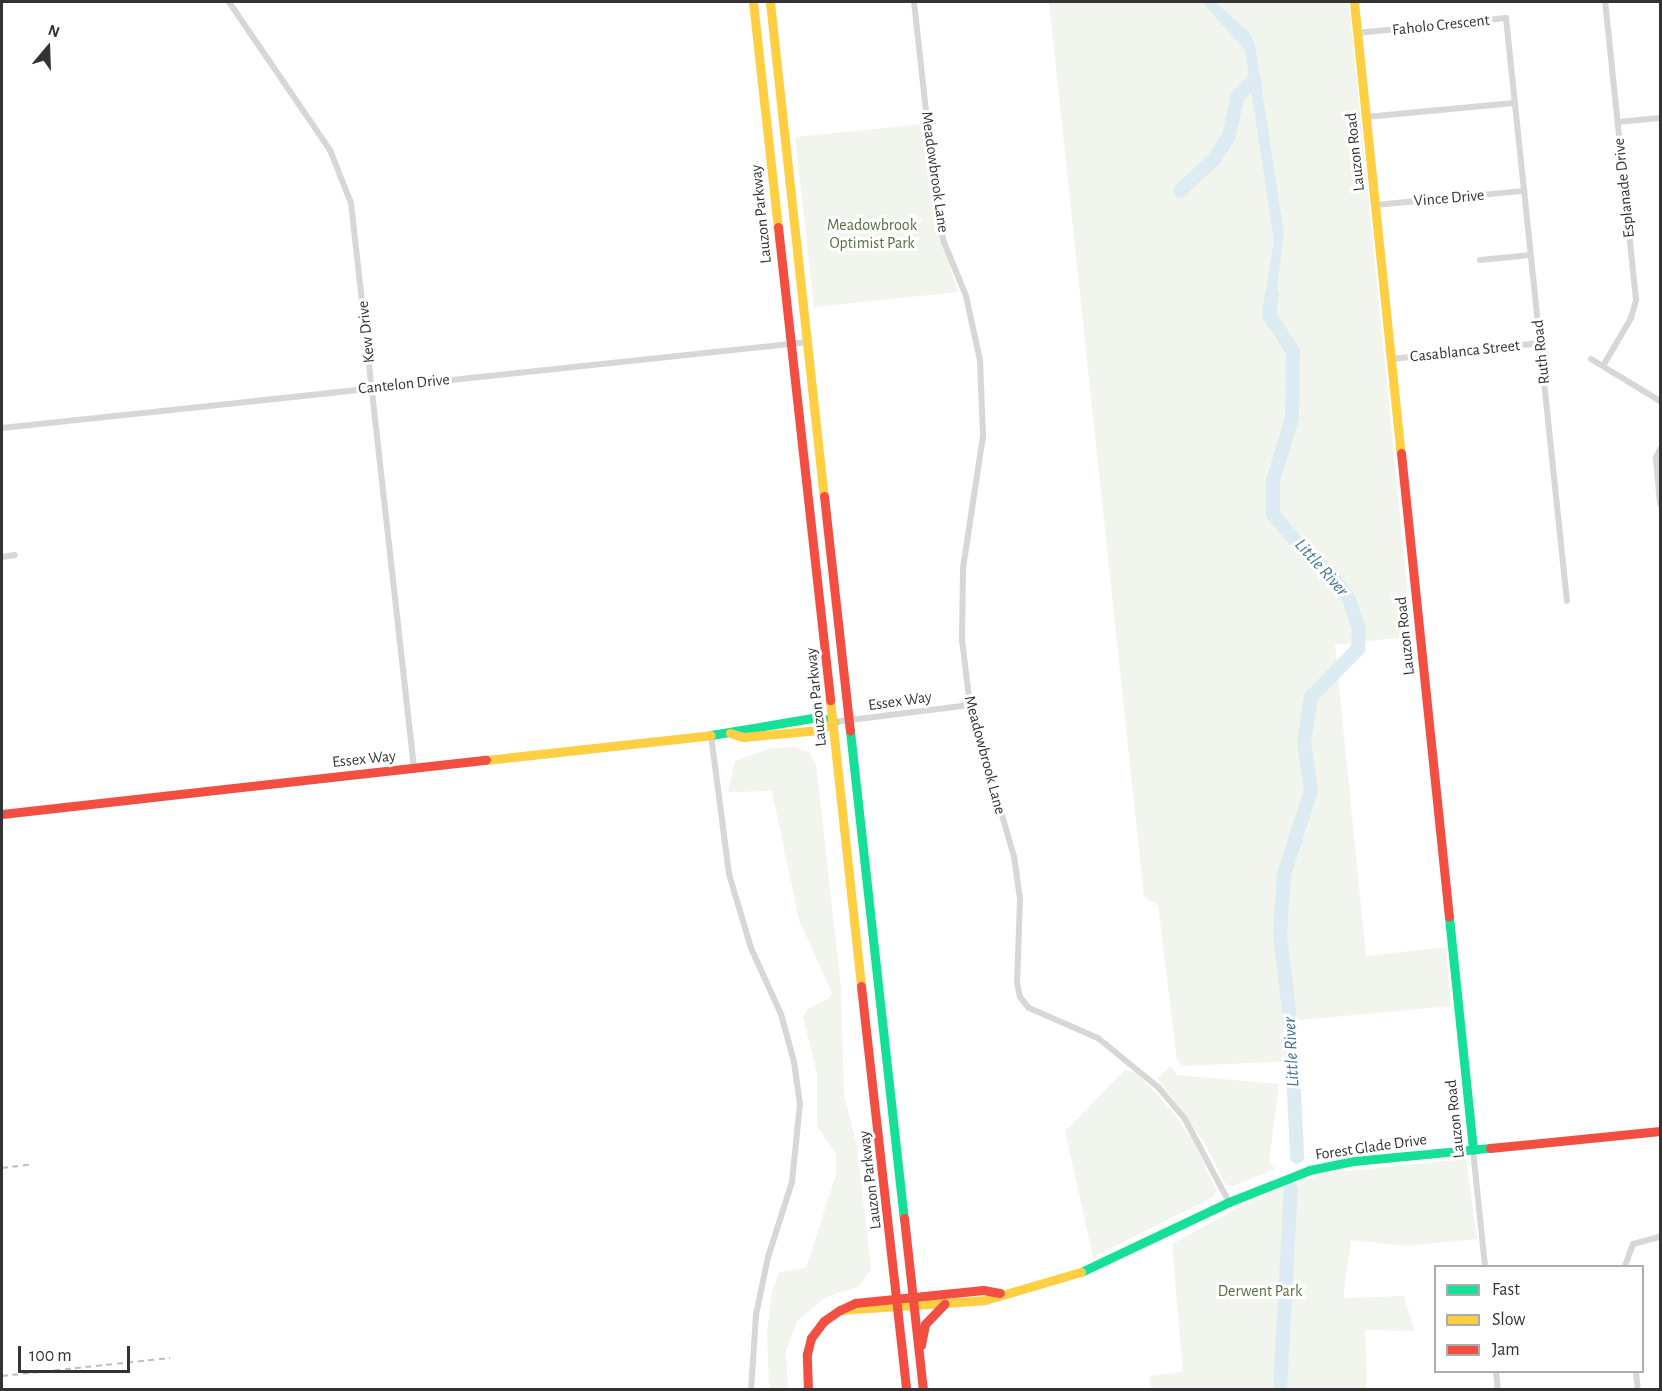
<!DOCTYPE html>
<style>
body{margin:0}
#map{position:relative;width:1662px;height:1391px;overflow:hidden;background:#fff;font-family:"Alegreya Sans",sans-serif}
div>[style]{position:absolute}
.green>*{inset:0;background:#f1f5ed}
.water>*{inset:0;background:#ddebf3}
.river>*{height:14px;margin:-7px;padding:0 7px;transform-origin:7px;border-radius:7px;background:#ddebf3}
.street>*{height:6px;margin:-3px;padding:0 3px;transform-origin:3px;border-radius:3px;background:#d7d7d7}
.fast>*{height:9px;margin:-4.5px;padding:0 4.5px;transform-origin:4.5px;border-radius:4.5px;background:#16e098}
.slow>*{height:9px;margin:-4.5px;padding:0 4.5px;transform-origin:4.5px;border-radius:4.5px;background:#ffcf43}
.jam>*{height:9px;margin:-4.5px;padding:0 4.5px;transform-origin:4.5px;border-radius:4.5px;background:#f24e42}
.rail>*{height:2px;margin-top:-1px;transform-origin:0;background:repeating-linear-gradient(90deg,#bebebe 0 6px,transparent 0 10.5px)}
span{translate:-50% -50%;white-space:nowrap;text-align:center;line-height:1.15;-webkit-text-stroke:6px #fff;paint-order:stroke}
.street-label{font-size:16px;color:#333}
.park-label{font-size:16px;color:#56703f}
.water-label{font-size:18px;color:#3f7597;font-style:italic}
.frame{position:absolute;inset:0;border:3px solid #333;pointer-events:none}
.legend{position:absolute;left:1434px;top:1265px;width:210px;height:108px;box-sizing:border-box;background:#fff;border:2px solid #adadad;margin:0;padding:8px 10px;list-style:none;font-size:18px;color:#333}
.legend li{display:flex;align-items:center;gap:12px;height:30px}
.legend b{width:30px;border:2px solid #adadad}
.north{position:absolute;left:18px;top:18px;width:60px;height:60px;-webkit-text-stroke:4px #fff;paint-order:stroke;rotate:19deg;font-size:16px;font-weight:700;line-height:24px;text-align:center;color:#333}
.north::after{content:'';display:block;margin:auto;width:21px;height:27px;background:#333;clip-path:polygon(50% 0,100% 100%,50% 72%,0 100%)}
.scale{position:absolute;left:18px;top:1346px;width:112px;height:27px;box-sizing:border-box;border:3px solid #333;border-top:0;padding-left:8px;font-size:18px;line-height:21px;white-space:nowrap;color:#333;-webkit-text-stroke:4px #fff;paint-order:stroke}
</style>
<div id="map">
<div class="green">
<i style="clip-path:polygon(1049px 2px,1349px 2px,1412px 636px,1335px 645px,1366px 956px,1446px 947px,1451px 1006px,1291px 1021px,1292px 1061px,1183px 1066px,1177px 1060px,1158px 905px,1144px 897px)"></i>
<i style="clip-path:polygon(924px 124px,934px 212px,958px 292px,814px 307px,795px 137px)"></i>
<i style="clip-path:polygon(794px 747px,809px 752px,816px 764px,841px 987px,844px 1096px,857px 1145px,871px 1269px,860px 1286px,826px 1297px,797px 1321px,786px 1351px,788px 1389px,769px 1390px,767px 1332px,772px 1292px,779px 1272px,806px 1268px,836px 1175px,836px 1154px,817px 1126px,817px 1073px,803px 1017px,807px 1009px,830px 998px,832px 993px,799px 920px,772px 791px,728px 792px,735px 761px,771px 748px)"></i>
<i style="clip-path:polygon(1170px 1066px,1177px 1075px,1279px 1084px,1269px 1162px,1275px 1169px,1234px 1186px,1226px 1185px,1204px 1142px,1158px 1078px)"></i>
<i style="clip-path:polygon(1124px 1071px,1136px 1072px,1174px 1113px,1193px 1141px,1216px 1189px,1215px 1196px,1093px 1257px,1065px 1131px)"></i>
<i style="clip-path:polygon(1466px 1159px,1477px 1239px,1406px 1246px,1351px 1240px,1343px 1298px,1404px 1296px,1415px 1331px,1365px 1330px,1367px 1389px,1151px 1389px,1149px 1376px,1183px 1372px,1172px 1244px,1260px 1196px,1295px 1182px,1328px 1173px)"></i>
</div>
<div class="water">
<i style="clip-path:polygon(1202px 2px,1215px 2px,1249px 32px,1255px 44px,1284px 234px,1274px 309px,1263px 309px,1274px 241px,1245px 50px)"></i>
</div>
<div class="river">
<i style="left:1180px;top:191px;width:48px;rotate:-43.3deg"></i>
<i style="left:1215px;top:158px;width:26px;rotate:-58deg"></i>
<i style="left:1229px;top:136px;width:40px;rotate:-78deg"></i>
<i style="left:1237px;top:97px;width:24px;rotate:-45deg"></i>
<i style="left:1272px;top:293px;width:22px;rotate:98deg"></i>
<i style="left:1269px;top:315px;width:43px;rotate:56.3deg"></i>
<i style="left:1293px;top:351px;width:67px;rotate:90.9deg"></i>
<i style="left:1292px;top:418px;width:66px;rotate:106.8deg"></i>
<i style="left:1273px;top:481px;width:33px;rotate:90deg"></i>
<i style="left:1273px;top:514px;width:47px;rotate:50.2deg"></i>
<i style="left:1303px;top:550px;width:33px;rotate:40deg"></i>
<i style="left:1328px;top:571px;width:35px;rotate:53deg"></i>
<i style="left:1349px;top:599px;width:32px;rotate:72deg"></i>
<i style="left:1359px;top:629px;width:20px;rotate:93deg"></i>
<i style="left:1358px;top:649px;width:67px;rotate:134.4deg"></i>
<i style="left:1311px;top:697px;width:46px;rotate:98.8deg"></i>
<i style="left:1304px;top:742px;width:49px;rotate:81.9deg"></i>
<i style="left:1311px;top:791px;width:87px;rotate:108deg"></i>
<i style="left:1284px;top:874px;width:61px;rotate:93.8deg"></i>
<i style="left:1280px;top:935px;width:94px;rotate:83.3deg"></i>
<i style="left:1291px;top:1028px;width:129px;rotate:87.3deg"></i>
<i style="left:1280px;top:1390px;width:201px;rotate:-86.9deg"></i>
</div>
<div class="street">
<i style="left:229px;top:2px;width:179px;rotate:55.7deg"></i>
<i style="left:330px;top:150px;width:57px;rotate:68.4deg"></i>
<i style="left:351px;top:203px;width:569px;rotate:83.64deg"></i>
<i style="left:914px;top:2px;width:211px;rotate:83.7deg"></i>
<i style="left:937px;top:212px;width:31px;rotate:77deg"></i>
<i style="left:944px;top:242px;width:58px;rotate:67.8deg"></i>
<i style="left:966px;top:296px;width:66px;rotate:77.7deg"></i>
<i style="left:980px;top:360px;width:76px;rotate:87.7deg"></i>
<i style="left:983px;top:436px;width:134px;rotate:98.6deg"></i>
<i style="left:963px;top:568px;width:72px;rotate:90.8deg"></i>
<i style="left:962px;top:640px;width:65px;rotate:83deg"></i>
<i style="left:970px;top:705px;width:157px;rotate:73.8deg"></i>
<i style="left:1014px;top:856px;width:43px;rotate:82.1deg"></i>
<i style="left:1020px;top:899px;width:84px;rotate:92deg"></i>
<i style="left:1017px;top:983px;width:14px;rotate:78deg"></i>
<i style="left:1020px;top:997px;width:14px;rotate:51deg"></i>
<i style="left:1029px;top:1008px;width:75px;rotate:23.5deg"></i>
<i style="left:1098px;top:1038px;width:79px;rotate:39.3deg"></i>
<i style="left:1159px;top:1088px;width:40px;rotate:50deg"></i>
<i style="left:1185px;top:1119px;width:94px;rotate:62.1deg"></i>
<i style="left:1357px;top:33px;width:150px;rotate:-5.7deg"></i>
<i style="left:1506px;top:18px;width:586px;rotate:84.03deg"></i>
<i style="left:1366px;top:117px;width:149px;rotate:-5.4deg"></i>
<i style="left:1618px;top:122px;width:42px;rotate:-5.4deg"></i>
<i style="left:1375px;top:205px;width:150px;rotate:-5.4deg"></i>
<i style="left:1480px;top:260px;width:50px;rotate:-5.7deg"></i>
<i style="left:1391px;top:359px;width:150px;rotate:-6.1deg"></i>
<i style="left:1591px;top:359px;width:81px;rotate:31.3deg"></i>
<i style="left:1603px;top:366px;width:56px;rotate:-59.7deg"></i>
<i style="left:1631px;top:318px;width:19px;rotate:-74deg"></i>
<i style="left:1636px;top:300px;width:300px;rotate:-95.9deg"></i>
<i style="left:2px;top:428px;width:811px;rotate:-6.09deg"></i>
<i style="left:1660px;top:449px;width:10px;rotate:114deg"></i>
<i style="left:1656px;top:458px;width:46px;rotate:85deg"></i>
<i style="left:2px;top:557px;width:13px;rotate:-9deg"></i>
<i style="left:834px;top:722px;width:137px;rotate:-7.1deg"></i>
<i style="left:711px;top:735px;width:140px;rotate:82.6deg"></i>
<i style="left:729px;top:874px;width:77px;rotate:73.4deg"></i>
<i style="left:751px;top:948px;width:72px;rotate:65.6deg"></i>
<i style="left:781px;top:1014px;width:50px;rotate:74.8deg"></i>
<i style="left:794px;top:1062px;width:42px;rotate:81.9deg"></i>
<i style="left:800px;top:1104px;width:78px;rotate:95.9deg"></i>
<i style="left:792px;top:1182px;width:79px;rotate:107.7deg"></i>
<i style="left:768px;top:1257px;width:59px;rotate:101.7deg"></i>
<i style="left:756px;top:1315px;width:75px;rotate:93.8deg"></i>
<i style="left:1473px;top:1150px;width:117px;rotate:84.1deg"></i>
<i style="left:1625px;top:1266px;width:23px;rotate:-70deg"></i>
<i style="left:1633px;top:1244px;width:28px;rotate:-15deg"></i>
<i style="left:1496px;top:1372px;width:18px;rotate:84deg"></i>
<i style="left:1636px;top:1372px;width:18px;rotate:84deg"></i>
</div>
<div class="fast">
<i style="left:850px;top:731px;width:490px;rotate:83.7deg"></i>
<i style="left:711px;top:735px;width:109px;rotate:-9.5deg"></i>
<i style="left:819px;top:717px;width:16px;rotate:18deg"></i>
<i style="left:1449px;top:917px;width:234px;rotate:84.1deg"></i>
<i style="left:1081px;top:1272px;width:164px;rotate:-25.3deg"></i>
<i style="left:1229px;top:1202px;width:87px;rotate:-21.6deg"></i>
<i style="left:1310px;top:1170px;width:45px;rotate:-11.6deg"></i>
<i style="left:1354px;top:1161px;width:137px;rotate:-5.5deg"></i>
</div>
<div class="slow">
<i style="left:753px;top:2px;width:226px;rotate:83.7deg"></i>
<i style="left:770px;top:2px;width:497px;rotate:83.8deg"></i>
<i style="left:1354px;top:2px;width:453px;rotate:84.1deg"></i>
<i style="left:830px;top:700px;width:288px;rotate:83.8deg"></i>
<i style="left:730px;top:733px;width:14px;rotate:17deg"></i>
<i style="left:743px;top:737px;width:77px;rotate:-5.2deg"></i>
<i style="left:820px;top:730px;width:16px;rotate:-30deg"></i>
<i style="left:486px;top:760px;width:226px;rotate:-6.3deg"></i>
<i style="left:840px;top:1310px;width:145px;rotate:-3.9deg"></i>
<i style="left:985px;top:1300px;width:100px;rotate:-16.3deg"></i>
</div>
<div class="jam">
<i style="left:778px;top:227px;width:476px;rotate:83.7deg"></i>
<i style="left:1401px;top:453px;width:466px;rotate:84.1deg"></i>
<i style="left:824px;top:496px;width:236px;rotate:83.7deg"></i>
<i style="left:2px;top:814px;width:487px;rotate:-6.4deg"></i>
<i style="left:861px;top:986px;width:406px;rotate:83.6deg"></i>
<i style="left:1490px;top:1148px;width:171px;rotate:-5.7deg"></i>
<i style="left:904px;top:1218px;width:173px;rotate:83.7deg"></i>
<i style="left:921px;top:1345px;width:21px;rotate:-79deg"></i>
<i style="left:925px;top:1324px;width:28px;rotate:-46deg"></i>
<i style="left:808px;top:1390px;width:36px;rotate:-92deg"></i>
<i style="left:807px;top:1354px;width:16px;rotate:-76deg"></i>
<i style="left:811px;top:1338px;width:21px;rotate:-53deg"></i>
<i style="left:824px;top:1321px;width:19px;rotate:-35deg"></i>
<i style="left:840px;top:1310px;width:17px;rotate:-25deg"></i>
<i style="left:855px;top:1303px;width:129px;rotate:-5.8deg"></i>
<i style="left:983px;top:1290px;width:17px;rotate:10deg"></i>
</div>
<div class="rail">
<i style="left:2px;top:1168px;width:31px;rotate:-7deg"></i>
<i style="left:2px;top:1376px;width:169px;rotate:-6.1deg"></i>
</div>
<div class="street-label">
<span style="left:1441px;top:25px;rotate:-6deg">Faholo Crescent</span>
<span style="left:1355px;top:152px;rotate:-96deg">Lauzon Road</span>
<span style="left:935px;top:172px;rotate:82deg">Meadowbrook Lane</span>
<span style="left:1624px;top:188px;rotate:-96deg">Esplanade Drive</span>
<span style="left:1449px;top:198px;rotate:-5deg">Vince Drive</span>
<span style="left:761px;top:214px;rotate:-96deg">Lauzon Parkway</span>
<span style="left:366px;top:332px;rotate:-96deg">Kew Drive</span>
<span style="left:1465px;top:351px;rotate:-6deg">Casablanca Street</span>
<span style="left:1541px;top:352px;rotate:-96deg">Ruth Road</span>
<span style="left:404px;top:384px;rotate:-6deg">Cantelon Drive</span>
<span style="left:1405px;top:636px;rotate:-96deg">Lauzon Road</span>
<span style="left:816px;top:697px;rotate:-96deg">Lauzon Parkway</span>
<span style="left:900px;top:701px;rotate:-8deg">Essex Way</span>
<span style="left:985px;top:755px;rotate:75deg">Meadowbrook Lane</span>
<span style="left:364px;top:759px;rotate:-6deg">Essex Way</span>
<span style="left:1455px;top:1119px;rotate:-96deg">Lauzon Road</span>
<span style="left:1371px;top:1147px;rotate:-8deg">Forest Glade Drive</span>
<span style="left:870px;top:1180px;rotate:-97deg">Lauzon Parkway</span>
</div>
<div class="park-label">
<span style="left:872px;top:234px">Meadowbrook<br>Optimist Park</span>
<span style="left:1260px;top:1291px">Derwent Park</span>
</div>
<div class="water-label">
<span style="left:1321px;top:568px;rotate:48deg">Little River</span>
<span style="left:1292px;top:1052px;rotate:-93deg">Little River</span>
</div>
<div class="frame"></div>
<ul class="legend">
<li><b style="height:8px;background:#16e098"></b>Fast</li>
<li><b style="height:8px;background:#ffcf43"></b>Slow</li>
<li><b style="height:8px;background:#f24e42"></b>Jam</li>
</ul>
<div class="north">N</div>
<div class="scale">100 m</div>
</div>
